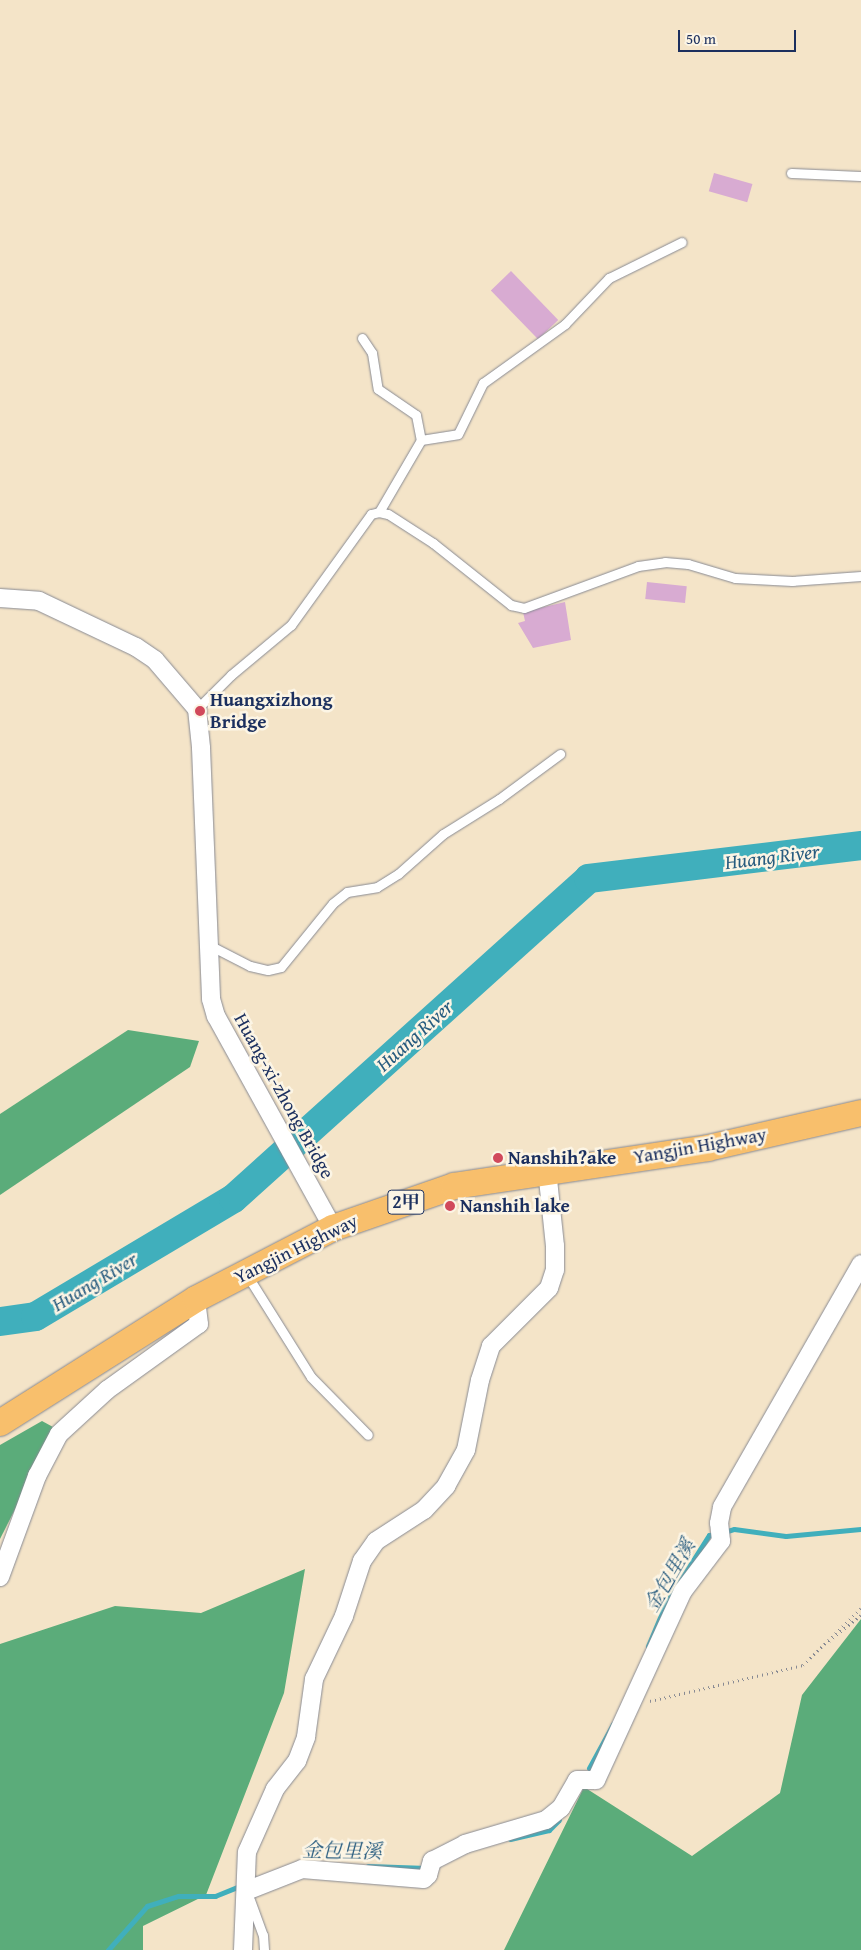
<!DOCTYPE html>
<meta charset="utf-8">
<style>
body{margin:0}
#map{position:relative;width:861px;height:1950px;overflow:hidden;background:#f4e4c8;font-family:"Gentium Book Plus","Noto Serif TC",serif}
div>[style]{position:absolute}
.forest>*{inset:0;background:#5bac7a}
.stream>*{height:5px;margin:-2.5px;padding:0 2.5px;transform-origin:2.5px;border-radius:2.5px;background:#40afbc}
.river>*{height:29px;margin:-14.5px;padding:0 14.5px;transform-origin:14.5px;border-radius:14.5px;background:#40afbc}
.building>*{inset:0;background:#d8abd2;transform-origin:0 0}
.path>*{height:3px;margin-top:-1.5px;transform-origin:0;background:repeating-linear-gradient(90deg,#888a93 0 1px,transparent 0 5px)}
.roads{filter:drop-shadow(0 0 1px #888a93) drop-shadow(0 0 1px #888a93)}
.lane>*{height:9px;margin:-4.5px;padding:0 4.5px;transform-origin:4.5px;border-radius:4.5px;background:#fff}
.street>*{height:18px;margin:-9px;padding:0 9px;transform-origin:9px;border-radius:9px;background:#fff}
.primary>*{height:26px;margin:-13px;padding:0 13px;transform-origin:13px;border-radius:13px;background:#f8bf6c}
.dots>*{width:14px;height:14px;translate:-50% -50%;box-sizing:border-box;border:2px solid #fcf5e5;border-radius:50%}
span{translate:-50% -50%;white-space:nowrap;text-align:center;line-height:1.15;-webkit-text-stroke:5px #fcf5e5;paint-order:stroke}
.shield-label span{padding:1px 4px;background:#fcf5e5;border:1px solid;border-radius:4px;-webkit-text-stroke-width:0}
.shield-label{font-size:18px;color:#1b2f5e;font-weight:700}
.poi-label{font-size:19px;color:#1b2f5e;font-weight:700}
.left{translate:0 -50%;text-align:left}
.street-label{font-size:19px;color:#1b2f5e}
.water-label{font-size:20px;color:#285c7f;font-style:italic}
.scale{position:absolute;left:678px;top:30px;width:118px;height:22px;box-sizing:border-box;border:2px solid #1b2f5e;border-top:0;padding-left:6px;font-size:15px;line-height:18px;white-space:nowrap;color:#1b2f5e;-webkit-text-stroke:4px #fcf5e5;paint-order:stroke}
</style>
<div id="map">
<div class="forest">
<i style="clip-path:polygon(128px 1030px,199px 1041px,190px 1067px,0 1195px,0 1114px)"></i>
<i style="clip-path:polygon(42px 1421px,53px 1427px,42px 1456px,0 1539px,0 1445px)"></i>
<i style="clip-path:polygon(305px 1569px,284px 1693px,206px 1895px,143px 1926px,143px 1950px,0 1950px,0 1644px,115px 1606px,201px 1613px)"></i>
<i style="clip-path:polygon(861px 1619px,861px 1950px,504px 1950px,584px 1787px,692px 1856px,780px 1793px,802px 1695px)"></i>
</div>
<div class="stream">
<i style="left:724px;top:1532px;width:10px;rotate:-17deg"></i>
<i style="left:734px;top:1529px;width:52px;rotate:7.7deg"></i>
<i style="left:786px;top:1536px;width:75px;rotate:-5.3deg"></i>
<i style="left:648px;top:1646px;width:47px;rotate:-67.3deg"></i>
<i style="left:666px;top:1603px;width:80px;rotate:-57.7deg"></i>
<i style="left:709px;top:1535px;width:7px;rotate:-8deg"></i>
<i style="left:589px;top:1768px;width:50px;rotate:-61.4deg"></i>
<i style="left:510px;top:1839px;width:40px;rotate:-13deg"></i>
<i style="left:549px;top:1830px;width:14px;rotate:-45deg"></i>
<i style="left:368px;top:1866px;width:59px;rotate:1.9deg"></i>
<i style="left:108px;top:1950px;width:59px;rotate:-48.4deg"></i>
<i style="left:147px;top:1906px;width:33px;rotate:-18deg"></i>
<i style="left:178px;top:1896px;width:37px"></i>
<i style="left:215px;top:1896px;width:29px;rotate:-22deg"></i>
</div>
<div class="river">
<i style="left:0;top:1321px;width:35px;rotate:-8deg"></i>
<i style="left:35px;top:1316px;width:230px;rotate:-30.8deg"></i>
<i style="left:233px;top:1198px;width:478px;rotate:-42deg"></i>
<i style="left:588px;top:878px;width:275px;rotate:-6.9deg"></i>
</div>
<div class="building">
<i style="left:714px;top:173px;width:40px;height:19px;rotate:16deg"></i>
<i style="left:511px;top:271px;width:68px;height:28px;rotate:46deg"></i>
<i style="left:647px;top:582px;width:40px;height:17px;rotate:6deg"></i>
<i style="clip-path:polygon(565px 602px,571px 640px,533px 648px,518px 623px,525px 621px,523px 612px)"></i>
</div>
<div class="path">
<i style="left:829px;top:1641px;width:41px;rotate:-39.1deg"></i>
<i style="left:650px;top:1701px;width:157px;rotate:-13.2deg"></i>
<i style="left:803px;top:1665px;width:81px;rotate:-44.5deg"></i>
</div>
<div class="roads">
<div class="lane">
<i style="left:791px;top:173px;width:70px;rotate:2.5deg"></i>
<i style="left:362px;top:338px;width:18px;rotate:56deg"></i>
<i style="left:372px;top:353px;width:36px;rotate:81deg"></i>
<i style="left:378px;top:389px;width:46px;rotate:34.4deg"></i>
<i style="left:416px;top:415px;width:25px;rotate:79deg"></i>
<i style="left:421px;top:440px;width:83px;rotate:120.3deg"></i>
<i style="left:421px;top:440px;width:37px;rotate:-9deg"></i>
<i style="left:458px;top:434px;width:57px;rotate:-63.9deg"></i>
<i style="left:483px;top:383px;width:101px;rotate:-35.7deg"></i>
<i style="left:565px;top:324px;width:64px;rotate:-46.3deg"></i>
<i style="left:609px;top:278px;width:81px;rotate:-26.3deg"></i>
<i style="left:197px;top:709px;width:48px;rotate:-45deg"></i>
<i style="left:231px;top:675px;width:78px;rotate:-39.8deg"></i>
<i style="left:291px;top:625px;width:137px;rotate:-54.2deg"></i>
<i style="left:371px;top:514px;width:8px;rotate:-14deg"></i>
<i style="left:379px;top:512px;width:9px;rotate:13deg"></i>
<i style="left:388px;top:514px;width:54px;rotate:32.8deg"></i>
<i style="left:433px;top:543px;width:100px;rotate:38.5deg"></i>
<i style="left:511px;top:605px;width:13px;rotate:13deg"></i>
<i style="left:524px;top:608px;width:121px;rotate:-20.2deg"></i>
<i style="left:638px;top:566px;width:27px;rotate:-8deg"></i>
<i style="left:665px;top:562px;width:23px;rotate:5deg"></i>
<i style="left:688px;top:564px;width:49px;rotate:16.6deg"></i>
<i style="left:735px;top:578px;width:57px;rotate:3deg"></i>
<i style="left:792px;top:581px;width:69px;rotate:-4.1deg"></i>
<i style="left:209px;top:945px;width:46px;rotate:27.1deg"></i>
<i style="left:250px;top:966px;width:18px;rotate:13deg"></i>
<i style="left:268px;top:970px;width:13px;rotate:-13deg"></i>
<i style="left:281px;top:967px;width:82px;rotate:-50.9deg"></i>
<i style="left:333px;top:903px;width:18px;rotate:-38deg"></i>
<i style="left:347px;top:892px;width:30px;rotate:-9deg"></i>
<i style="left:377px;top:887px;width:25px;rotate:-32deg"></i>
<i style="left:398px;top:874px;width:60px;rotate:-41.6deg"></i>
<i style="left:443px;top:834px;width:66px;rotate:-32deg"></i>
<i style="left:499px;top:799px;width:76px;rotate:-36.4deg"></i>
<i style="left:247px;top:1275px;width:120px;rotate:57.9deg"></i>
<i style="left:311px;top:1377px;width:81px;rotate:45.5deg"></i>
<i style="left:250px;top:1900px;width:37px;rotate:70deg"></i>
<i style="left:263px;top:1935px;width:15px;rotate:86deg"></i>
</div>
<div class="street">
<i style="left:0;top:598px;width:39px;rotate:4deg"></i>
<i style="left:39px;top:601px;width:107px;rotate:25.4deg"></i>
<i style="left:136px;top:647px;width:23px;rotate:34deg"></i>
<i style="left:155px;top:660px;width:65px;rotate:49.4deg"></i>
<i style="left:197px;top:709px;width:39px;rotate:84deg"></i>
<i style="left:201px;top:748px;width:251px;rotate:87.7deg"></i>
<i style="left:211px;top:999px;width:18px;rotate:74deg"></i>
<i style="left:216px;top:1016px;width:242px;rotate:61.1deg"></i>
<i style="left:0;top:1577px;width:108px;rotate:-69.9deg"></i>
<i style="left:37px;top:1476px;width:47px;rotate:-62.4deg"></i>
<i style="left:59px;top:1434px;width:65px;rotate:-42.5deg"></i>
<i style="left:107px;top:1390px;width:113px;rotate:-35.7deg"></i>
<i style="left:199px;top:1324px;width:25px;rotate:-97deg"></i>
<i style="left:246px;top:1891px;width:60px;rotate:-21.4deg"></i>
<i style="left:302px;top:1869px;width:122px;rotate:4.7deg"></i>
<i style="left:424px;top:1879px;width:6px;rotate:-45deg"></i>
<i style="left:428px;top:1875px;width:15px;rotate:-74deg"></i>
<i style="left:432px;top:1861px;width:37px;rotate:-27deg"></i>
<i style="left:465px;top:1844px;width:84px;rotate:-16.5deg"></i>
<i style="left:546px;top:1820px;width:19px;rotate:-39deg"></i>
<i style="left:561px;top:1808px;width:32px;rotate:-60deg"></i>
<i style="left:577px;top:1780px;width:19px"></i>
<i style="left:596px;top:1780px;width:208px;rotate:-65.3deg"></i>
<i style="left:683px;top:1591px;width:63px;rotate:-52.8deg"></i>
<i style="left:721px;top:1541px;width:18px;rotate:-96deg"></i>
<i style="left:719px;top:1523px;width:16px;rotate:-79deg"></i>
<i style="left:722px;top:1507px;width:280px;rotate:-60.2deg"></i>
<i style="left:243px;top:1950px;width:98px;rotate:-87.7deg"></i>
<i style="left:247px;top:1852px;width:69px;rotate:-66deg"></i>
<i style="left:275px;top:1789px;width:36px;rotate:-52deg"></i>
<i style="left:297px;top:1761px;width:26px;rotate:-69deg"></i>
<i style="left:306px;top:1737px;width:59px;rotate:-82.1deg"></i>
<i style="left:314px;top:1679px;width:70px;rotate:-64.5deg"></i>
<i style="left:344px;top:1616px;width:58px;rotate:-71.9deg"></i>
<i style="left:362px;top:1561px;width:24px;rotate:-55deg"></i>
<i style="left:376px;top:1541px;width:57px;rotate:-32.9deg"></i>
<i style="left:424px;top:1510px;width:33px;rotate:-47deg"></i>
<i style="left:446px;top:1486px;width:41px;rotate:-60.9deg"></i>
<i style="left:466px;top:1450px;width:71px;rotate:-78.7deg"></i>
<i style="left:480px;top:1380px;width:36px;rotate:-72deg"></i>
<i style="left:491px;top:1346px;width:82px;rotate:-45deg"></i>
<i style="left:549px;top:1288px;width:19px;rotate:-72deg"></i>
<i style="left:555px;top:1270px;width:24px;rotate:-90deg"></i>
<i style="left:555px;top:1246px;width:76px;rotate:-96deg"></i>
</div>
<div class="primary">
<i style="left:0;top:1423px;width:232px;rotate:-32.3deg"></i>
<i style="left:196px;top:1299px;width:154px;rotate:-27.4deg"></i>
<i style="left:333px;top:1228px;width:128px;rotate:-19.1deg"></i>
<i style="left:454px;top:1186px;width:257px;rotate:-8.5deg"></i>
<i style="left:708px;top:1148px;width:157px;rotate:-12.9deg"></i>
</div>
</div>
<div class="dots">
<i style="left:200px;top:711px;background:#d1495b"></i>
<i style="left:498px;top:1158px;background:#d1495b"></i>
<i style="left:450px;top:1206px;background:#d1495b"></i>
</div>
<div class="shield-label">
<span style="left:406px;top:1202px">2甲</span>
</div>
<div class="poi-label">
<span class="left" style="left:210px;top:711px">Huangxizhong<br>Bridge</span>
<span class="left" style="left:508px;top:1158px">Nanshih?ake</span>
<span class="left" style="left:460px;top:1206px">Nanshih lake</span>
</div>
<div class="street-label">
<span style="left:284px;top:1096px;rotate:61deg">Huang-xi-zhong Bridge</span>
<span style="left:700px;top:1146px;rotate:-10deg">Yangjin Highway</span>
<span style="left:296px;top:1249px;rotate:-26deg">Yangjin Highway</span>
</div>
<div class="water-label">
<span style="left:772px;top:856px;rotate:-7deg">Huang River</span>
<span style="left:414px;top:1035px;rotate:-42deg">Huang River</span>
<span style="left:94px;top:1281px;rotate:-31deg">Huang River</span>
<span style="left:669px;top:1575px;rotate:-60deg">金包里溪</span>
<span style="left:342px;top:1850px;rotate:1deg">金包里溪</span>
</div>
<div class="scale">50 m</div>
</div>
